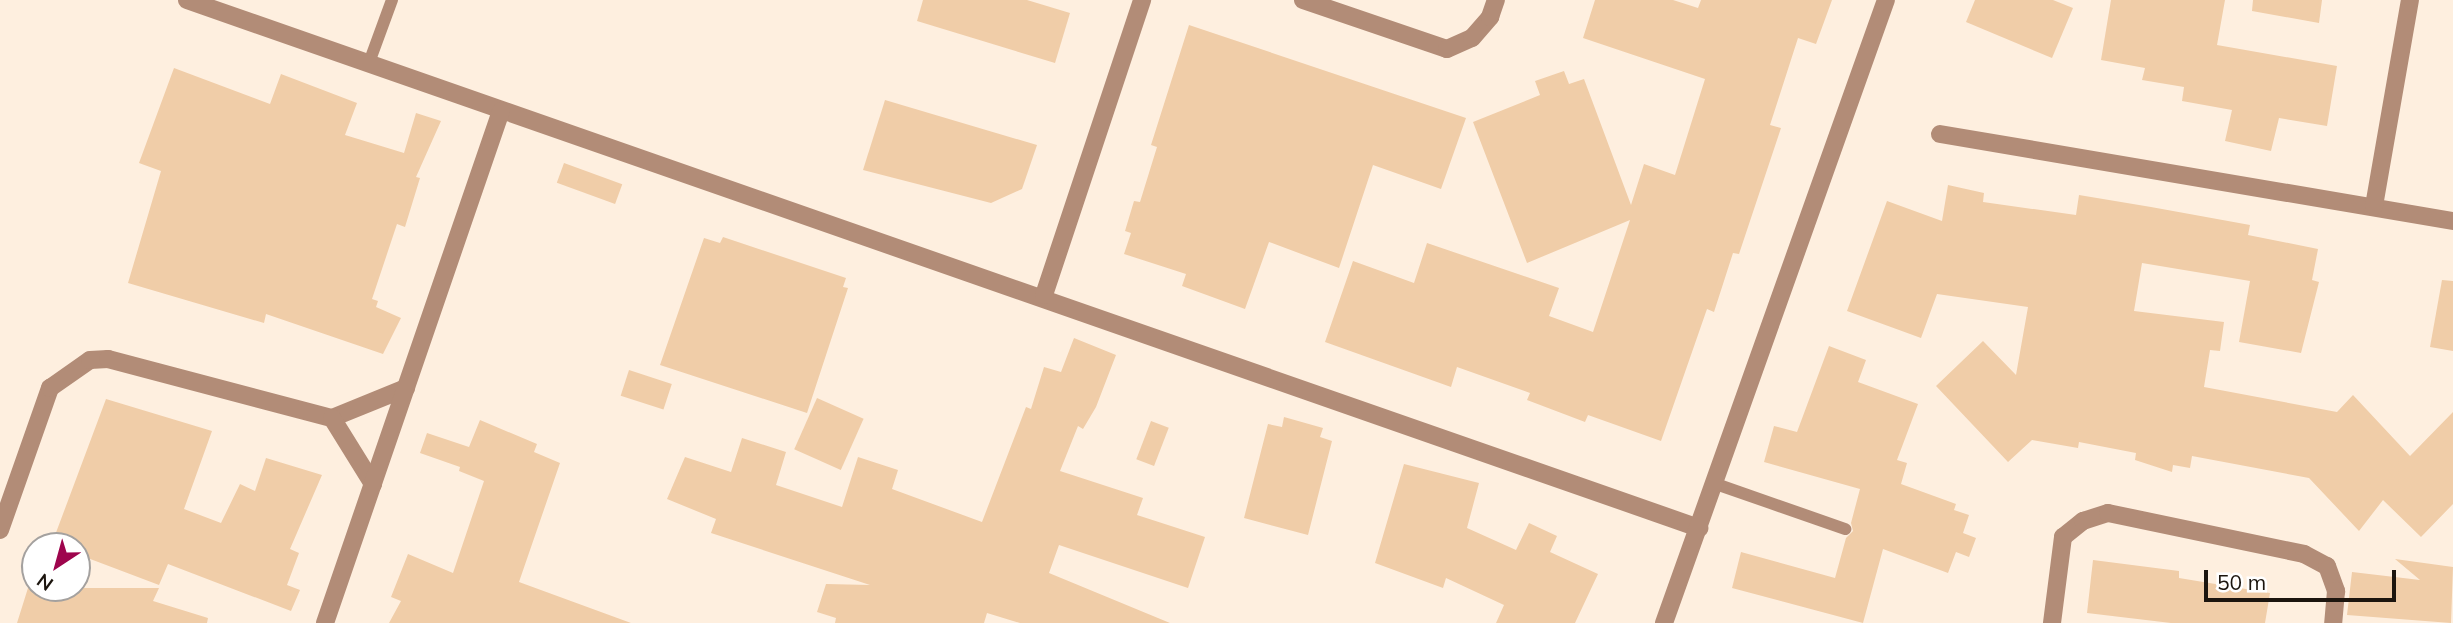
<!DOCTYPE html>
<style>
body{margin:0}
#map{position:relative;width:2453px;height:623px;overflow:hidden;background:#feefdf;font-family:Mulish,sans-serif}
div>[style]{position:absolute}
.building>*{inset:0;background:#f0cda8;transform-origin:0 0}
.lane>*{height:12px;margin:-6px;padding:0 6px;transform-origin:6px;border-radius:6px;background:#b28c77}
.street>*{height:18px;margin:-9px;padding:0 9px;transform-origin:9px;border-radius:9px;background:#b28c77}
span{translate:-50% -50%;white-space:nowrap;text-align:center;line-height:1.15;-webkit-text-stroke:6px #fff;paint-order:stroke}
.north{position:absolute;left:21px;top:532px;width:70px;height:70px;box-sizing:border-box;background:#fff;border:2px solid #a4a19f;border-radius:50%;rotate:216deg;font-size:19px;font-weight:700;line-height:28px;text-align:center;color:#1c150e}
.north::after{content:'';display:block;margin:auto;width:24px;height:32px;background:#9e054d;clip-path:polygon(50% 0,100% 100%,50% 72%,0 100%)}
.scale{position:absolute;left:2204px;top:570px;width:192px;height:32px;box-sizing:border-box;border:4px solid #1c150e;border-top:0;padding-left:9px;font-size:21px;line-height:24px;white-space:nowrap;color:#1c150e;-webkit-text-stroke:5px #fff;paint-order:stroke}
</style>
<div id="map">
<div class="building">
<i style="clip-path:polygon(923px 0,1027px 0,1070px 13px,1055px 63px,917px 21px)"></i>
<i style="clip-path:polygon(1595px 0,1673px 0,1698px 8px,1701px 0,1832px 0,1816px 44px,1798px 38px,1770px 125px,1781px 128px,1739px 254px,1733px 253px,1714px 312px,1707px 309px,1661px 441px,1588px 415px,1585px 422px,1527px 400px,1530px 393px,1457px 367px,1451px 387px,1325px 342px,1353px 261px,1414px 283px,1427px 243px,1559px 288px,1549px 316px,1593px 332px,1630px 220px,1527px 263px,1473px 122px,1540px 95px,1535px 81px,1564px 71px,1569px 84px,1584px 79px,1631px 205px,1644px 164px,1675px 175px,1705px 79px,1583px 38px)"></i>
<i style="clip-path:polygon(1975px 0,2053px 0,2073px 8px,2052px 58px,1966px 22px)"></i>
<i style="clip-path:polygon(2111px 0,2225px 0,2217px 45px,2337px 66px,2327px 126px,2279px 118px,2271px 151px,2225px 141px,2232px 110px,2182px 101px,2184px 87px,2142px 80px,2145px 68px,2101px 60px)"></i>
<i style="clip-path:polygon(2253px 0,2322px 0,2319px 23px,2252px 11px)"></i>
<i style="clip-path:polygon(1189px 25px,1466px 118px,1441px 189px,1373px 165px,1339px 268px,1269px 242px,1245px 309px,1182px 286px,1186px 274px,1124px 254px,1131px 233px,1125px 231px,1134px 201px,1140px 202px,1157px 147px,1151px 145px)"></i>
<i style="clip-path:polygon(174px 68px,270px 104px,281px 74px,357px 103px,345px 135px,404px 153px,416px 113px,441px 121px,416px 177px,420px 178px,405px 227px,397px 224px,372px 299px,378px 301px,376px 307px,401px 318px,383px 354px,266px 314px,264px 323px,128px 283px,161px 171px,139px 163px)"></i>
<i style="clip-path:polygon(885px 100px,1037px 145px,1022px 189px,991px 203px,863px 170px)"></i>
<i style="left:564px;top:163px;width:62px;height:21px;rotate:20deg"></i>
<i style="clip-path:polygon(1948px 185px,1984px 193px,1983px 202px,2076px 215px,2079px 195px,2151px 207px,2250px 225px,2248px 235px,2318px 249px,2312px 280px,2319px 282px,2301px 353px,2239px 342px,2250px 281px,2142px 263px,2134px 311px,2224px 322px,2220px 351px,2210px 350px,2204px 387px,2337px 412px,2353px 395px,2410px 456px,2453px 412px,2453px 504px,2421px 537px,2383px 500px,2359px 531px,2309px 478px,2192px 456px,2190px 468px,2173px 465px,2172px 472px,2135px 460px,2136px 453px,2079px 442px,2078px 448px,2032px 440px,2008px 462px,1936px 386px,1983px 341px,2016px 375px,2028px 307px,1937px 294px,1921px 338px,1847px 311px,1887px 201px,1942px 221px)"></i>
<i style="clip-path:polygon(723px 237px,846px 278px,843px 287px,848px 288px,807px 413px,660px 365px,704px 238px,720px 243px)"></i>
<i style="clip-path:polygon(2442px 280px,2453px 281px,2453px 351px,2430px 347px)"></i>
<i style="clip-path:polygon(1074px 338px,1116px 355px,1096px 407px,1083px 429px,1078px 426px,1060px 471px,1143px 498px,1137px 515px,1205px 537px,1188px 588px,1059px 545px,1049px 573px,1170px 623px,1020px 623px,987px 613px,984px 623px,835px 623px,836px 618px,817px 612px,826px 584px,870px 585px,711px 533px,716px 519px,667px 499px,685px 457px,731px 472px,742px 438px,786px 452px,776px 485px,842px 507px,858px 457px,898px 470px,892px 489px,982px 522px,1026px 407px,1031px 409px,1044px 367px,1061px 372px)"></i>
<i style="clip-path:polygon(1829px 346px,1866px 360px,1858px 382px,1918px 404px,1897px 460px,1907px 463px,1901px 484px,1956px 504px,1954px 510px,1969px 515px,1963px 533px,1976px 538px,1969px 557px,1956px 552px,1948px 573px,1883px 549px,1863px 623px,1732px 588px,1741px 552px,1835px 578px,1846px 538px,1853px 531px,1851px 523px,1860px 489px,1764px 462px,1774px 426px,1797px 432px)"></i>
<i style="left:629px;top:370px;width:45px;height:27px;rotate:18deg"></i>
<i style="left:817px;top:398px;width:51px;height:56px;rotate:24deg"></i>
<i style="clip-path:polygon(106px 399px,212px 431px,184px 509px,221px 523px,240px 484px,255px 491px,266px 458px,322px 475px,290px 549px,299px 553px,287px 585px,300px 590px,291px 611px,168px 564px,159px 585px,77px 554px,77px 546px,51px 546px)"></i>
<i style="clip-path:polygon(1284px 417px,1323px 428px,1320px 437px,1332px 441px,1308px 535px,1244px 518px,1268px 424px,1282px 427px)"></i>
<i style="clip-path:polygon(480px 420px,537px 444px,534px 452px,560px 463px,519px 582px,631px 623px,389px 623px,401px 601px,391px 597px,408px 554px,453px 573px,484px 481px,459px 471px,460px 467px,420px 453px,427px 433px,469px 447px)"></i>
<i style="left:1151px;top:421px;width:19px;height:41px;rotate:21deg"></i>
<i style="clip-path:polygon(1404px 464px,1479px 483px,1467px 528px,1516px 550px,1529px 523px,1557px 536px,1550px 552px,1598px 574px,1575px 623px,1496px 623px,1504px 605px,1446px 578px,1443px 588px,1375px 563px)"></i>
<i style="clip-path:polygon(2395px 559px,2453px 567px,2451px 623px,2347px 615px,2352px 572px,2420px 580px)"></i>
<i style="clip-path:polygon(2093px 560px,2179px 571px,2179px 578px,2270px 593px,2265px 623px,2171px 623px,2087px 613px)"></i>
<i style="clip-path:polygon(28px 588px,159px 588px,153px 601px,208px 618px,207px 623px,17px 623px)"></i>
</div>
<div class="lane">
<i style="left:370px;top:60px;width:64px;rotate:-69.9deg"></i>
<i style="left:1716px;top:484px;width:137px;rotate:19.2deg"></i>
</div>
<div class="street">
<i style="left:187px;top:0;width:1602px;rotate:19.25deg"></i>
<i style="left:1303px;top:0;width:152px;rotate:18.8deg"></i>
<i style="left:1447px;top:49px;width:27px;rotate:-24deg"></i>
<i style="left:1472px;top:38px;width:28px;rotate:-49deg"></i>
<i style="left:1490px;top:17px;width:18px;rotate:-71deg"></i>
<i style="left:1940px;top:134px;width:520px;rotate:9.63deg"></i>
<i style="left:2374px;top:206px;width:209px;rotate:-80.1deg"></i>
<i style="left:1044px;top:295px;width:311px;rotate:-71.6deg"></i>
<i style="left:332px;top:418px;width:80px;rotate:-22.1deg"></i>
<i style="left:0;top:530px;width:151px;rotate:-70.6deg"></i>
<i style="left:50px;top:388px;width:49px;rotate:-35deg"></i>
<i style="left:90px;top:360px;width:18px;rotate:-3deg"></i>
<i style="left:108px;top:359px;width:232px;rotate:14.8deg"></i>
<i style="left:332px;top:418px;width:78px;rotate:58.2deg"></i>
<i style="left:325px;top:623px;width:541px;rotate:-71.03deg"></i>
<i style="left:1664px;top:623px;width:661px;rotate:-70.39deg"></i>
<i style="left:2052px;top:623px;width:87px;rotate:-82.7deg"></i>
<i style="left:2063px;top:537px;width:26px;rotate:-39deg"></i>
<i style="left:2083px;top:521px;width:26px;rotate:-18deg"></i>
<i style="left:2108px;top:513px;width:200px;rotate:11.8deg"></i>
<i style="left:2304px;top:554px;width:26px;rotate:28deg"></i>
<i style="left:2327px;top:566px;width:27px;rotate:70deg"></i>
<i style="left:2336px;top:591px;width:32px;rotate:95deg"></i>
</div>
<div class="north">N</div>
<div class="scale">50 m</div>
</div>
